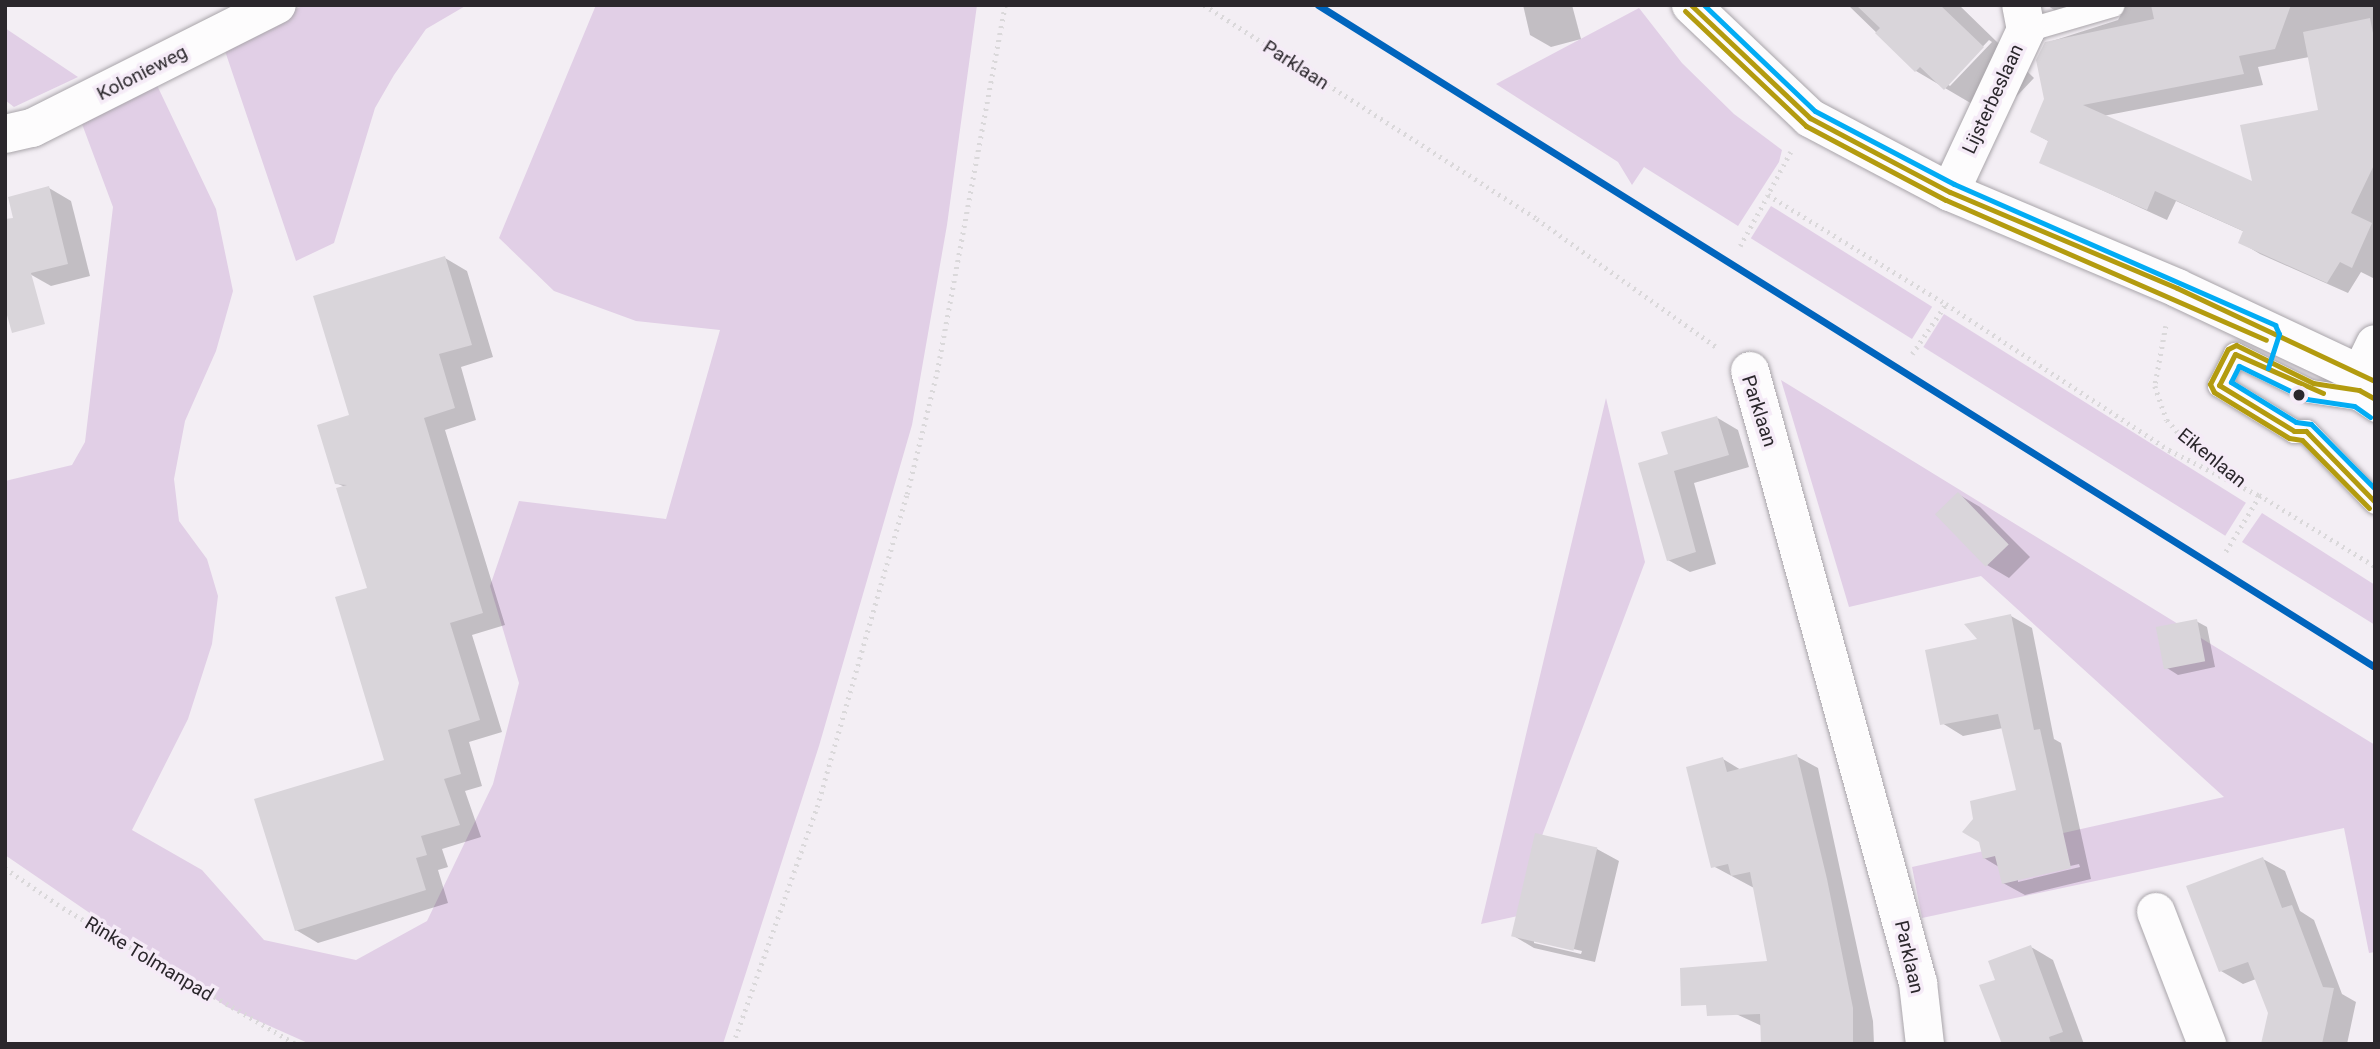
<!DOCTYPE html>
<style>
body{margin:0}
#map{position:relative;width:2380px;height:1049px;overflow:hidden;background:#f3eef4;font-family:Roboto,sans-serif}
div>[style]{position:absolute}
.green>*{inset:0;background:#e1cfe6;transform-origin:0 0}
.shadow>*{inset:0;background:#0003}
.building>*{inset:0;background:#d9d5da;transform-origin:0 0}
.path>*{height:4.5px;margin-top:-2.25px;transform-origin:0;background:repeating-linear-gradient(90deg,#dad8da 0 2px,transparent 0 7px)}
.roads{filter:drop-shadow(0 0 2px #a9a5aa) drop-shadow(0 0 2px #a9a5aa)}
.lane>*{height:23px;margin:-11.5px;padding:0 11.5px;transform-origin:11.5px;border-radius:11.5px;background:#fdfcfd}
.street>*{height:38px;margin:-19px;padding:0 19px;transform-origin:19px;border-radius:19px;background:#fdfcfd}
.bus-1>*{height:5px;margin:-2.5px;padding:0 2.5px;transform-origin:2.5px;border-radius:2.5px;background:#b39b0f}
.bus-2>*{height:5px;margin:-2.5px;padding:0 2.5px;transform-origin:2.5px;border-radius:2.5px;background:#b39b0f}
.bus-3>*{height:5px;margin:-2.5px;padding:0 2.5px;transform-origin:2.5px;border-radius:2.5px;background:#02acf4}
.rail-1>*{height:7px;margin:-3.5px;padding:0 3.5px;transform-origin:3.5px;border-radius:3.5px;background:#0065bd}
.dots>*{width:19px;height:19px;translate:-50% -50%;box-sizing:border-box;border:4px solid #f5ebf7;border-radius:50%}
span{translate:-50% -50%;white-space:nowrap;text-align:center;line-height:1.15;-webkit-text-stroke:7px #f5ebf7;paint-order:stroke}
.street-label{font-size:19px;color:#2b272c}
.frame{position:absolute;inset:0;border:7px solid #2b272c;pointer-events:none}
</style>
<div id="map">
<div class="green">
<i style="clip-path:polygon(304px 5px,467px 5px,426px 29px,394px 75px,375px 108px,334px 243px,296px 261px,223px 45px)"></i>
<i style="clip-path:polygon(596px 5px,977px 5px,947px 225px,912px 425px,819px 746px,723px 1044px,310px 1044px,227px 1007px,5px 855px,5px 481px,72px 465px,85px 442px,113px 207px,79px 116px,154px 79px,216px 209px,233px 291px,216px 351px,185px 421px,174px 479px,179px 521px,207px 559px,218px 596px,212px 644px,188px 719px,132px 830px,202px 870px,264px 940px,356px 960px,427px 921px,493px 784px,519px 683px,490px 586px,519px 501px,666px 519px,720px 330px,636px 321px,554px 291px,499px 238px)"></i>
<i style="clip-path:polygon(1639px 8px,1682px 63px,1734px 114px,1782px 150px,1779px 162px,1738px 226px,1644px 167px,1632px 185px,1618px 162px,1496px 84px)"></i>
<i style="clip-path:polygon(5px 28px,78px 77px,14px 107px,5px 100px)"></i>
<i style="left:1771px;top:206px;width:190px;height:38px;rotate:32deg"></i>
<i style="left:1944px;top:314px;width:356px;height:39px;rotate:32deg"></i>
<i style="clip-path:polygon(1781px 380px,2375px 745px,2375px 952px,2369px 953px,2344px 828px,1922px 918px,1912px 867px,2224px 797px,1981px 576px,1849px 607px)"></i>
<i style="clip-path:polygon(1606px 398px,1645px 562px,1540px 841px,1527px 914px,1481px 924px)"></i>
<i style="clip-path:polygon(2262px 513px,2375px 585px,2375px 625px,2242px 542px)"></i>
</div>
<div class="shadow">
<i style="clip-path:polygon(1523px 5px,1572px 5px,1581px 39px,1551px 47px,1530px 35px)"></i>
<i style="clip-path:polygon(evenodd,1848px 5px,1959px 5px,2034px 78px,1996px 118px,1916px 71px,1848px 5px,1989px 40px,1992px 42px,1950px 86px,1947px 84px,1989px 40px)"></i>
<i style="clip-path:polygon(2047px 5px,2119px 5px,2068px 20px)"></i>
<i style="clip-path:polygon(evenodd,2126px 5px,2375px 5px,2373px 278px,2361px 272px,2348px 293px,2260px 254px,2240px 242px,2245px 232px,2176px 201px,2167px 220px,2041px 162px,2050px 142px,2032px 132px,2046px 99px,2046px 43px,2118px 20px,2126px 5px,2309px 57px,2320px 111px,2254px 184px,2103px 116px,2263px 85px,2258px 67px,2309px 57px)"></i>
<i style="clip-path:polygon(49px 188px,71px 201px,90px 276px,51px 286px,28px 273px)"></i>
<i style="clip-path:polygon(445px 258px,467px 271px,493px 357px,461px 367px,476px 420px,445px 430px,505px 625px,472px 635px,502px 732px,469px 742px,482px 786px,465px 791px,481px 837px,442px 849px,448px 867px,438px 870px,448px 903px,318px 943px,296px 930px,386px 761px,369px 589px,345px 487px,336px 483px,351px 416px)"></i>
<i style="clip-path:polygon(1716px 417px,1738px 430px,1749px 467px,1694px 483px,1716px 564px,1690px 572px,1668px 560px,1670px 455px)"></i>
<i style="clip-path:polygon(1958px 494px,1980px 507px,2030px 557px,2009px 578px,1987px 565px)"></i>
<i style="clip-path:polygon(evenodd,2011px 616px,2032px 628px,2054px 739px,2061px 743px,2091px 879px,2025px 895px,2003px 883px,1999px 867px,1984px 858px,2019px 792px,2003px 728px,1963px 736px,1942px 723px,1980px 640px,2011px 616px,2079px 864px,2080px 867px,2018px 882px,2018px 878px,2079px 864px)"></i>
<i style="clip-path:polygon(2196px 621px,2207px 627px,2215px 667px,2178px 675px,2167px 668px)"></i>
<i style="clip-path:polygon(1796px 756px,1818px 768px,1873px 1021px,1874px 1044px,1763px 1044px,1762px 1026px,1736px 1014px,1769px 963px,1754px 888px,1713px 866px,1723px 759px,1741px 770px)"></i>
<i style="clip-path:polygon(evenodd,1597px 849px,1619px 861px,1595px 962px,1534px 948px,1512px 935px,1597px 849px,1534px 940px,1582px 951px,1581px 954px,1534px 943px,1534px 940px)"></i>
<i style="clip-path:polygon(2263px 859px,2285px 871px,2300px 911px,2314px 920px,2342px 994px,2356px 1002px,2347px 1044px,2262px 1044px,2270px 1013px,2256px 979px,2243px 984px,2221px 971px)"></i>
<i style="clip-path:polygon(2031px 947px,2053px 960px,2084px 1044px,2003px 1044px,1997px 981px)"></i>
</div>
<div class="building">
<i style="clip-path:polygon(1856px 5px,1940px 5px,1984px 47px,1944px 90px,1920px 67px,1915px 72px,1875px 33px,1880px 28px)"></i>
<i style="clip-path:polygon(2151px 5px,2291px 5px,2275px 49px,2239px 56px,2244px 74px,2083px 105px,2252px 181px,2240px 125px,2318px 110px,2303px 32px,2370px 18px,2375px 43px,2375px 163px,2351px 213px,2372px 223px,2352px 268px,2340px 262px,2327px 283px,2238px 243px,2243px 231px,2155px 191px,2147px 210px,2039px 163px,2048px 141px,2030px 132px,2044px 99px,2036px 60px,2045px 42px,2154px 19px)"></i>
<i style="clip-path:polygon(49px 186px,68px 264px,31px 273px,45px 324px,12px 333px,5px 308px,5px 219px,13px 218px,8px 197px)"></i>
<i style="clip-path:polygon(445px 256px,472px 345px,439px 354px,455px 408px,424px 418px,483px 613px,450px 623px,480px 720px,448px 730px,461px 774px,444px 779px,460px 825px,421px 836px,427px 855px,416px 858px,426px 890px,295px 931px,254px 799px,384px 760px,335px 597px,367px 588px,336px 488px,347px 485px,335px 484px,317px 425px,349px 415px,313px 296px)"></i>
<i style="clip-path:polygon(1717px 416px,1729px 455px,1674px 471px,1696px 552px,1667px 561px,1638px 463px,1668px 454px,1661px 432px)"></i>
<i style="left:1958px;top:492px;width:73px;height:32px;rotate:46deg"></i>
<i style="clip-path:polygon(2011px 614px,2034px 730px,2040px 729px,2071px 868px,2002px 884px,1995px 856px,1983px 859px,1979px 842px,1962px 832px,1973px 819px,1970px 801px,2016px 790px,1998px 714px,1940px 725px,1925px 650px,1977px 639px,1964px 624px)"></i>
<i style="left:2197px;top:619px;width:43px;height:42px;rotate:79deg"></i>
<i style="clip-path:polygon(1797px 754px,1827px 879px,1853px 1008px,1853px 1044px,1761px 1044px,1760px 1014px,1707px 1016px,1706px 1005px,1681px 1006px,1680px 968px,1767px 961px,1750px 872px,1731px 876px,1728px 864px,1711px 868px,1686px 767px,1723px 757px,1727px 772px)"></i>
<i style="left:1535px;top:833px;width:64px;height:106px;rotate:13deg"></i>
<i style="clip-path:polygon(2263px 857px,2282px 908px,2292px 905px,2323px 987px,2334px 988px,2322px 1044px,2261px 1044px,2268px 1013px,2248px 962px,2219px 972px,2186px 886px)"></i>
<i style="clip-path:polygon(2031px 945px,2063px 1032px,2049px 1037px,2051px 1044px,2002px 1044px,1979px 985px,1995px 980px,1988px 961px)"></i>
</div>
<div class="path">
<i style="left:1204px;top:5px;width:396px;rotate:32.7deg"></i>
<i style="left:1537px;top:219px;width:222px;rotate:35.5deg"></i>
<i style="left:1791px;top:152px;width:49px;rotate:118.1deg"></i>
<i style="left:1768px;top:195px;width:209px;rotate:31.5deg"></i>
<i style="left:1946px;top:304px;width:267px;rotate:33.2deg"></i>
<i style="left:2169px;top:450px;width:102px;rotate:26.8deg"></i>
<i style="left:2260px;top:496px;width:66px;rotate:121.3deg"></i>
<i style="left:1740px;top:246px;width:58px;rotate:-61.2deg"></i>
<i style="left:2166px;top:326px;width:61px;rotate:100.4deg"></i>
<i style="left:2155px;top:386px;width:36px;rotate:71deg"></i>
<i style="left:2167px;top:420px;width:30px;rotate:48deg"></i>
<i style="left:2187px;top:442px;width:77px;rotate:36.6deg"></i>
<i style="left:1912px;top:354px;width:60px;rotate:-55.8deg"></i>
<i style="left:2259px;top:495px;width:136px;rotate:31.5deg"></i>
<i style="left:5px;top:868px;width:70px;rotate:34.6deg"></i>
<i style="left:63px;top:908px;width:270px;rotate:30.3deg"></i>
<i style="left:733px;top:1044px;width:251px;rotate:-70.5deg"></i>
<i style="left:817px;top:807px;width:326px;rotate:-74deg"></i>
<i style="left:907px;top:494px;width:126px;rotate:-76.2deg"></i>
<i style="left:937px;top:372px;width:373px;rotate:-79.5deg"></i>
</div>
<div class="roads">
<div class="lane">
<i style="left:2026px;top:30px;width:90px;rotate:-16.2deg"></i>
<i style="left:2375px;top:410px;width:22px;rotate:-146deg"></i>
<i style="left:2357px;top:398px;width:48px;rotate:-171.5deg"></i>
<i style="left:2310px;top:391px;width:84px;rotate:-153.7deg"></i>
<i style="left:2235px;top:354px;width:35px;rotate:117deg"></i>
<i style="left:2219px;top:385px;width:88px;rotate:31.5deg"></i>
<i style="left:2294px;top:431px;width:12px"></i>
<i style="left:2306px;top:431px;width:99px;rotate:45.8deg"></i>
</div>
<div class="street">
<i style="left:1691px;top:5px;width:164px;rotate:43.5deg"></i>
<i style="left:1810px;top:118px;width:158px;rotate:27.9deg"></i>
<i style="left:1950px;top:192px;width:246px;rotate:22.9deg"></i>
<i style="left:2177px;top:288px;width:219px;rotate:25.2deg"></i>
<i style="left:5px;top:134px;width:28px;rotate:-13deg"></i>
<i style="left:32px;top:128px;width:274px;rotate:-26.7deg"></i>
<i style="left:1950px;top:192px;width:179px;rotate:-64.9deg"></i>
<i style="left:2026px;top:30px;width:25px;rotate:-101deg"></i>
<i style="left:1750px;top:371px;width:635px;rotate:74.65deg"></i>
<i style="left:1918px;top:983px;width:61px;rotate:83.5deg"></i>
<i style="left:2361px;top:373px;width:32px;rotate:-64deg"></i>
<i style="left:2156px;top:912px;width:142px;rotate:68.9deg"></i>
</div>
</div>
<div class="bus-1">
<i style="left:1691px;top:5px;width:164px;rotate:43.5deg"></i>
<i style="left:1810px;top:118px;width:158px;rotate:27.9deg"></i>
<i style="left:1950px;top:192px;width:246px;rotate:22.9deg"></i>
<i style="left:2177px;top:288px;width:219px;rotate:25.2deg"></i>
<i style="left:2323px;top:393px;width:96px;rotate:-156.1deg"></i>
<i style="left:2235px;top:354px;width:35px;rotate:117deg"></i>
<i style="left:2219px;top:385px;width:88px;rotate:31.5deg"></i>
<i style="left:2294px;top:431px;width:12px"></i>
<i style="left:2306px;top:431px;width:99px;rotate:45.8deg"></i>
</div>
<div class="bus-2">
<i style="left:1685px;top:11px;width:167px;rotate:43.5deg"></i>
<i style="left:1806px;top:126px;width:158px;rotate:27.9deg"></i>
<i style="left:1946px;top:200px;width:349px;rotate:23.6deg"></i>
<i style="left:2369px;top:508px;width:95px;rotate:-134.6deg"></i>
<i style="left:2302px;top:440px;width:13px;rotate:-171deg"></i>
<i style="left:2289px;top:438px;width:88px;rotate:-148.5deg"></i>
<i style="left:2214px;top:392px;width:9px;rotate:-117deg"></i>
<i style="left:2210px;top:384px;width:39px;rotate:-63deg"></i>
<i style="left:2228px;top:349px;width:9px;rotate:-27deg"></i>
<i style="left:2236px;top:345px;width:86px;rotate:26.3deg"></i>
<i style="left:2313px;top:383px;width:47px;rotate:8.7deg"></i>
<i style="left:2359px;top:390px;width:18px;rotate:29deg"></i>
</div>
<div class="bus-3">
<i style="left:1704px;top:5px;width:153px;rotate:43.7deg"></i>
<i style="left:1815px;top:111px;width:157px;rotate:27.7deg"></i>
<i style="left:1954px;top:184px;width:351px;rotate:23.7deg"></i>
<i style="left:2275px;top:325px;width:10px;rotate:66deg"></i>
<i style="left:2279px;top:334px;width:36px;rotate:108deg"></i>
<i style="left:2370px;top:417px;width:19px;rotate:-145deg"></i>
<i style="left:2354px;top:406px;width:48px;rotate:-171.5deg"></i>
<i style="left:2307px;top:399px;width:76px;rotate:-154.1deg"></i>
<i style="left:2239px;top:366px;width:18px;rotate:117deg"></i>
<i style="left:2231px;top:382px;width:76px;rotate:31.6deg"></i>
<i style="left:2296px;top:422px;width:15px;rotate:8deg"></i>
<i style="left:2311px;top:424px;width:91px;rotate:45.4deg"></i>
</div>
<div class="rail-1">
<i style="left:1318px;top:5px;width:1247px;rotate:32.06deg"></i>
</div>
<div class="dots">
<i style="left:2299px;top:395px;background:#2b272c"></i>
</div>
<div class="street-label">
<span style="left:1296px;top:65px;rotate:33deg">Parklaan</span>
<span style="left:142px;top:73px;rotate:-27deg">Kolonieweg</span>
<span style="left:1993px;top:99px;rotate:-65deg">Lijsterbeslaan</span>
<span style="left:1759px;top:411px;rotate:72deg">Parklaan</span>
<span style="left:2212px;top:458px;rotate:39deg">Eikenlaan</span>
<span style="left:1909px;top:957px;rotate:77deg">Parklaan</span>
<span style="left:149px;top:959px;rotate:31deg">Rinke Tolmanpad</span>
</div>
<div class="frame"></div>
</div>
